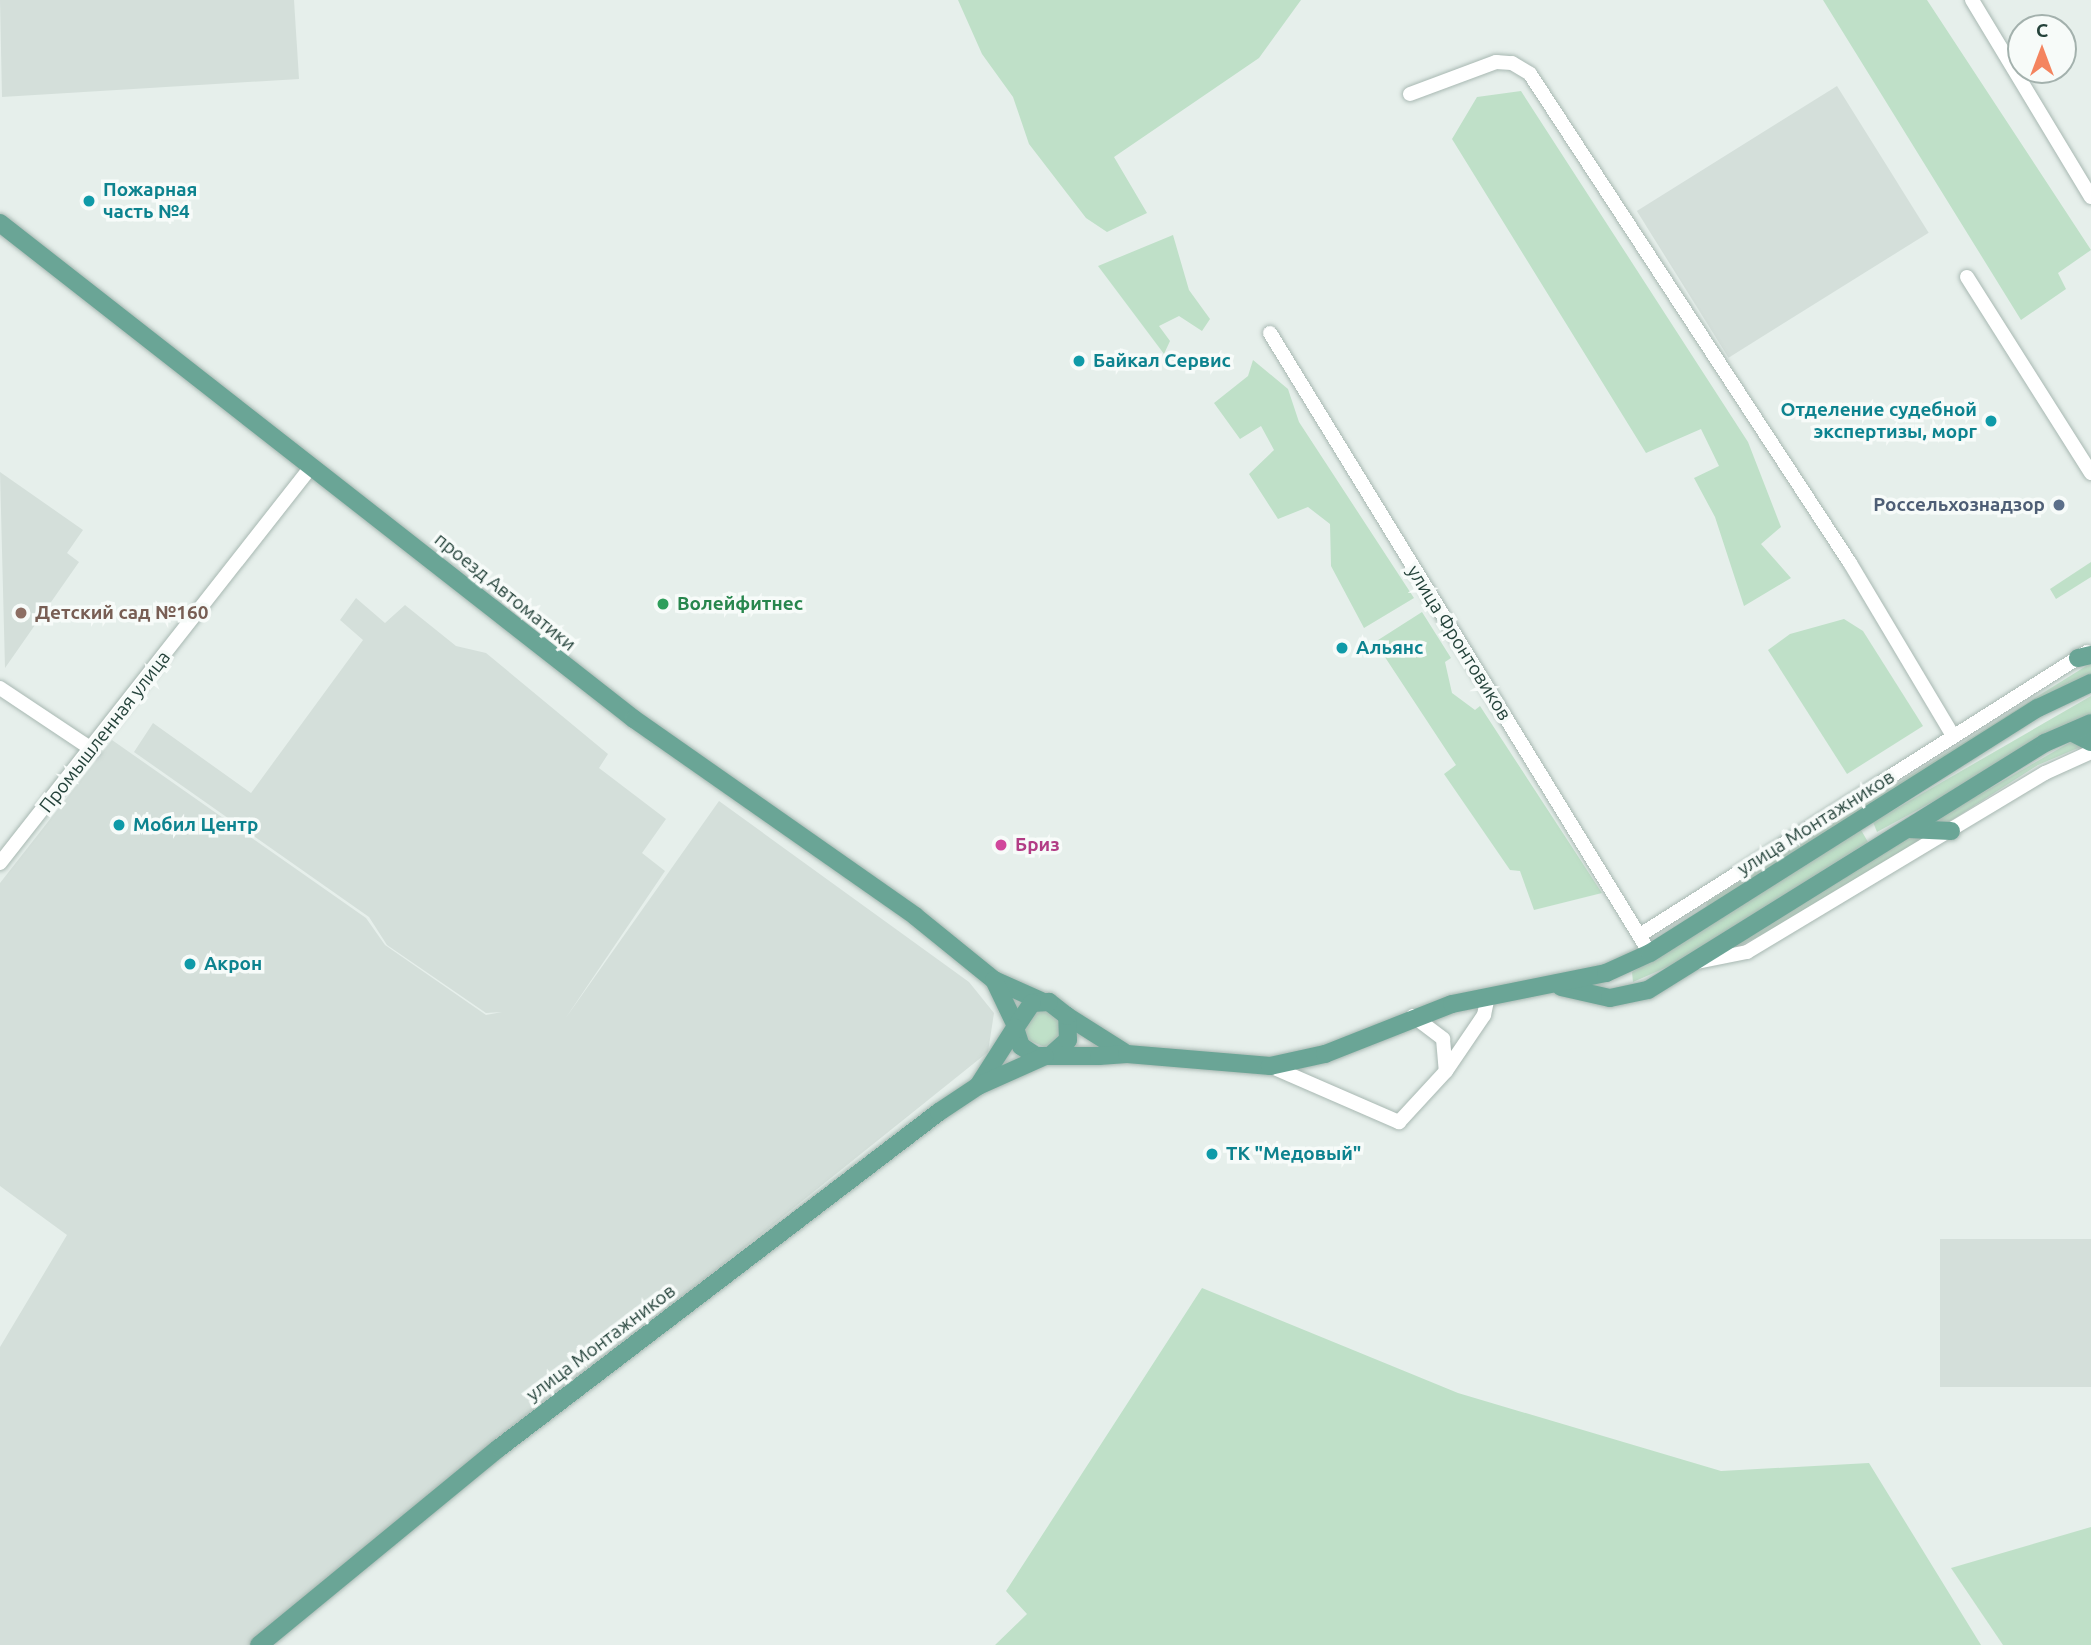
<!DOCTYPE html>
<meta charset="utf-8">
<style>
body{margin:0}
#map{position:relative;width:2091px;height:1645px;overflow:hidden;background:#e6efeb;font-family:Ubuntu,sans-serif}
div>[style]{position:absolute}
.built>*{inset:0;background:#d4dfda;transform-origin:0 0}
.green>*{inset:0;background:#bfe0c8}
.roads{filter:drop-shadow(0 0 2px #a8b8b2) drop-shadow(0 0 2px #a8b8b2)}
.minor>*{height:14px;margin:-7px;padding:0 7px;transform-origin:7px;border-radius:7px;background:#fff}
.major>*{height:18px;margin:-9px;padding:0 9px;transform-origin:9px;border-radius:9px;background:#6aa596}
.dots>*{width:19px;height:19px;translate:-50% -50%;box-sizing:border-box;border:4px solid #f7fbf9;border-radius:50%}
span{translate:-50% -50%;white-space:nowrap;text-align:center;line-height:1.15;-webkit-text-stroke:7px #f7fbf9;paint-order:stroke}
.culture-label{font-size:19px;color:#0d838f;font-weight:700}
.left{translate:0 -50%;text-align:left}
.right{translate:-100% -50%;text-align:right}
.service-label{font-size:19px;color:#4e5e75;font-weight:700}
.street-label{font-size:19px;color:#24423a}
.leisure-label{font-size:19px;color:#27864d;font-weight:700}
.education-label{font-size:19px;color:#785e54;font-weight:700}
.hotel-label{font-size:19px;color:#b23c85;font-weight:700}
.north{position:absolute;left:2007px;top:14px;width:70px;height:70px;box-sizing:border-box;background:#f7fbf9;border:2px solid #a3b1ad;border-radius:50%;rotate:0deg;font-size:19px;font-weight:700;line-height:28px;text-align:center;color:#24423a}
.north::after{content:'';display:block;margin:auto;width:24px;height:32px;background:#f4845f;clip-path:polygon(50% 0,100% 100%,50% 72%,0 100%)}
</style>
<div id="map">
<div class="built">
<i style="clip-path:polygon(0 0,294px 0,299px 79px,2px 97px)"></i>
<i style="left:1837px;top:86px;width:173px;height:236px;rotate:58deg"></i>
<i style="clip-path:polygon(0 472px,83px 530px,67px 553px,79px 562px,5px 668px)"></i>
<i style="clip-path:polygon(356px 598px,385px 623px,405px 605px,456px 646px,486px 653px,608px 754px,599px 768px,666px 819px,642px 853px,665px 871px,565px 1019px,719px 801px,969px 982px,994px 1013px,988px 1052px,249px 1645px,0 1645px,0 1347px,67px 1235px,0 1186px,0 883px,112px 740px,366px 918px,385px 945px,486px 1015px,502px 1012px,486px 1013px,387px 945px,369px 917px,134px 752px,153px 723px,251px 793px,363px 640px,340px 620px)"></i>
<i style="left:2091px;top:1239px;width:148px;height:151px;rotate:90deg"></i>
</div>
<div class="green">
<i style="clip-path:polygon(958px 0,1301px 0,1259px 58px,1114px 157px,1147px 213px,1107px 232px,1086px 218px,1029px 144px,1013px 97px,982px 54px)"></i>
<i style="clip-path:polygon(1823px 0,1927px 0,2091px 250px,2058px 273px,2066px 289px,2021px 320px)"></i>
<i style="clip-path:polygon(1521px 91px,1748px 442px,1781px 527px,1761px 544px,1791px 578px,1744px 606px,1715px 517px,1694px 478px,1719px 466px,1701px 429px,1646px 453px,1452px 139px,1477px 97px)"></i>
<i style="clip-path:polygon(1173px 235px,1189px 290px,1210px 319px,1202px 331px,1179px 316px,1159px 326px,1170px 341px,1164px 354px,1098px 266px)"></i>
<i style="clip-path:polygon(1253px 360px,1288px 389px,1299px 422px,1414px 598px,1364px 628px,1331px 566px,1330px 524px,1308px 507px,1278px 519px,1249px 474px,1274px 450px,1261px 426px,1240px 439px,1214px 403px,1248px 376px)"></i>
<i style="clip-path:polygon(2091px 562px,2091px 577px,2056px 599px,2050px 589px)"></i>
<i style="clip-path:polygon(1422px 612px,1451px 658px,1445px 662px,1452px 693px,1475px 710px,1480px 706px,1602px 893px,1534px 910px,1520px 871px,1510px 870px,1444px 774px,1456px 765px,1375px 642px)"></i>
<i style="clip-path:polygon(1844px 619px,1863px 631px,1923px 726px,1847px 774px,1768px 650px,1790px 634px)"></i>
<i style="clip-path:polygon(2091px 663px,2091px 676px,1706px 910px,1707px 902px)"></i>
<i style="clip-path:polygon(2091px 696px,2091px 716px,1877px 832px,1873px 822px)"></i>
<i style="clip-path:polygon(2074px 740px,2085px 745px,2038px 765px,1941px 827px,1925px 826px)"></i>
<i style="clip-path:polygon(1861px 830px,1868px 842px,1672px 965px,1633px 982px,1632px 972px)"></i>
<i style="clip-path:polygon(1915px 832px,1931px 834px,1779px 927px,1721px 954px)"></i>
<i style="clip-path:polygon(1040px 1007px,1058px 1015px,1061px 1035px,1047px 1048px,1023px 1038px,1023px 1018px)"></i>
<i style="clip-path:polygon(1202px 1288px,1458px 1393px,1721px 1471px,1869px 1463px,1981px 1645px,995px 1645px,1027px 1614px,1006px 1591px)"></i>
<i style="clip-path:polygon(2091px 1527px,2091px 1645px,2003px 1645px,1951px 1568px)"></i>
</div>
<div class="roads">
<div class="minor">
<i style="left:1972px;top:0;width:230px;rotate:58.9deg"></i>
<i style="left:1410px;top:94px;width:92px;rotate:-20.4deg"></i>
<i style="left:1496px;top:62px;width:16px;rotate:4deg"></i>
<i style="left:1512px;top:63px;width:21px;rotate:31deg"></i>
<i style="left:1530px;top:74px;width:584px;rotate:56.8deg"></i>
<i style="left:1850px;top:563px;width:201px;rotate:59.2deg"></i>
<i style="left:1967px;top:277px;width:232px;rotate:57.7deg"></i>
<i style="left:1270px;top:333px;width:727px;rotate:58.5deg"></i>
<i style="left:0;top:688px;width:112px;rotate:33.7deg"></i>
<i style="left:0;top:863px;width:504px;rotate:-51.86deg"></i>
<i style="left:1640px;top:935px;width:529px;rotate:-32.34deg"></i>
<i style="left:1697px;top:962px;width:51px;rotate:-11.3deg"></i>
<i style="left:1747px;top:952px;width:348px;rotate:-31deg"></i>
<i style="left:2045px;top:773px;width:51px;rotate:-24.5deg"></i>
<i style="left:1413px;top:1016px;width:38px;rotate:37deg"></i>
<i style="left:1443px;top:1039px;width:32px;rotate:85deg"></i>
<i style="left:1270px;top:1066px;width:141px;rotate:23.5deg"></i>
<i style="left:1399px;top:1122px;width:69px;rotate:-47.3deg"></i>
<i style="left:1446px;top:1071px;width:68px;rotate:-55.8deg"></i>
<i style="left:1484px;top:1015px;width:19px;rotate:-78deg"></i>
</div>
<div class="major">
<i style="left:0;top:223px;width:805px;rotate:38.04deg"></i>
<i style="left:634px;top:719px;width:343px;rotate:35deg"></i>
<i style="left:915px;top:916px;width:102px;rotate:39deg"></i>
<i style="left:994px;top:980px;width:51px;rotate:24.1deg"></i>
<i style="left:2078px;top:658px;width:13px;rotate:-13deg"></i>
<i style="left:2071px;top:732px;width:22px;rotate:27deg"></i>
<i style="left:1908px;top:829px;width:43px;rotate:2.7deg"></i>
<i style="left:994px;top:980px;width:49px;rotate:64.5deg"></i>
<i style="left:1561px;top:987px;width:50px;rotate:12.7deg"></i>
<i style="left:1610px;top:998px;width:39px;rotate:-12deg"></i>
<i style="left:1648px;top:990px;width:468px;rotate:-31.9deg"></i>
<i style="left:2045px;top:743px;width:50px;rotate:-23.5deg"></i>
<i style="left:1067px;top:1016px;width:67px;rotate:32.3deg"></i>
<i style="left:1050px;top:1056px;width:24px;rotate:-42deg"></i>
<i style="left:1068px;top:1040px;width:24px;rotate:-92deg"></i>
<i style="left:1067px;top:1016px;width:23px;rotate:-142deg"></i>
<i style="left:1049px;top:1002px;width:17px;rotate:177deg"></i>
<i style="left:1032px;top:1003px;width:30px;rotate:124deg"></i>
<i style="left:1015px;top:1028px;width:19px;rotate:72deg"></i>
<i style="left:1021px;top:1046px;width:18px;rotate:34deg"></i>
<i style="left:1036px;top:1056px;width:63px"></i>
<i style="left:1099px;top:1056px;width:28px;rotate:-4deg"></i>
<i style="left:1127px;top:1054px;width:144px;rotate:4.8deg"></i>
<i style="left:1270px;top:1066px;width:56px;rotate:-12.3deg"></i>
<i style="left:1325px;top:1054px;width:136px;rotate:-21.5deg"></i>
<i style="left:1452px;top:1004px;width:157px;rotate:-11.4deg"></i>
<i style="left:1606px;top:973px;width:48px;rotate:-24.4deg"></i>
<i style="left:1650px;top:953px;width:459px;rotate:-32.3deg"></i>
<i style="left:2038px;top:708px;width:59px;rotate:-25.3deg"></i>
<i style="left:978px;top:1086px;width:69px;rotate:-57.5deg"></i>
<i style="left:259px;top:1645px;width:310px;rotate:-39.4deg"></i>
<i style="left:499px;top:1448px;width:554px;rotate:-37.37deg"></i>
<i style="left:939px;top:1112px;width:47px;rotate:-33.7deg"></i>
<i style="left:978px;top:1086px;width:73px;rotate:-24.1deg"></i>
</div>
</div>
<div class="dots">
<i style="left:89px;top:201px;background:#0f9aa8"></i>
<i style="left:1079px;top:361px;background:#0f9aa8"></i>
<i style="left:1991px;top:421px;background:#0f9aa8"></i>
<i style="left:2059px;top:505px;background:#5c6f8a"></i>
<i style="left:663px;top:604px;background:#2e9e5b"></i>
<i style="left:21px;top:613px;background:#8d6e63"></i>
<i style="left:1342px;top:648px;background:#0f9aa8"></i>
<i style="left:119px;top:825px;background:#0f9aa8"></i>
<i style="left:1001px;top:845px;background:#d1479c"></i>
<i style="left:190px;top:964px;background:#0f9aa8"></i>
<i style="left:1212px;top:1154px;background:#0f9aa8"></i>
</div>
<div class="culture-label">
<span class="left" style="left:103px;top:201px">Пожарная<br>часть №4</span>
<span class="left" style="left:1093px;top:361px">Байкал Сервис</span>
<span class="right" style="left:1977px;top:421px">Отделение судебной<br>экспертизы, морг</span>
<span class="left" style="left:1356px;top:648px">Альянс</span>
<span class="left" style="left:133px;top:825px">Мобил Центр</span>
<span class="left" style="left:204px;top:964px">Акрон</span>
<span class="left" style="left:1226px;top:1154px">ТК "Медовый"</span>
</div>
<div class="service-label">
<span class="right" style="left:2045px;top:505px">Россельхознадзор</span>
</div>
<div class="street-label">
<span style="left:505px;top:592px;rotate:39deg">проезд Автоматики</span>
<span style="left:1459px;top:643px;rotate:58deg">улица Фронтовиков</span>
<span style="left:105px;top:732px;rotate:-52deg">Промышленная улица</span>
<span style="left:1816px;top:823px;rotate:-32deg">улица Монтажников</span>
<span style="left:601px;top:1343px;rotate:-37deg">улица Монтажников</span>
</div>
<div class="leisure-label">
<span class="left" style="left:677px;top:604px">Волейфитнес</span>
</div>
<div class="education-label">
<span class="left" style="left:35px;top:613px">Детский сад №160</span>
</div>
<div class="hotel-label">
<span class="left" style="left:1015px;top:845px">Бриз</span>
</div>
<div class="north">С</div>
</div>
